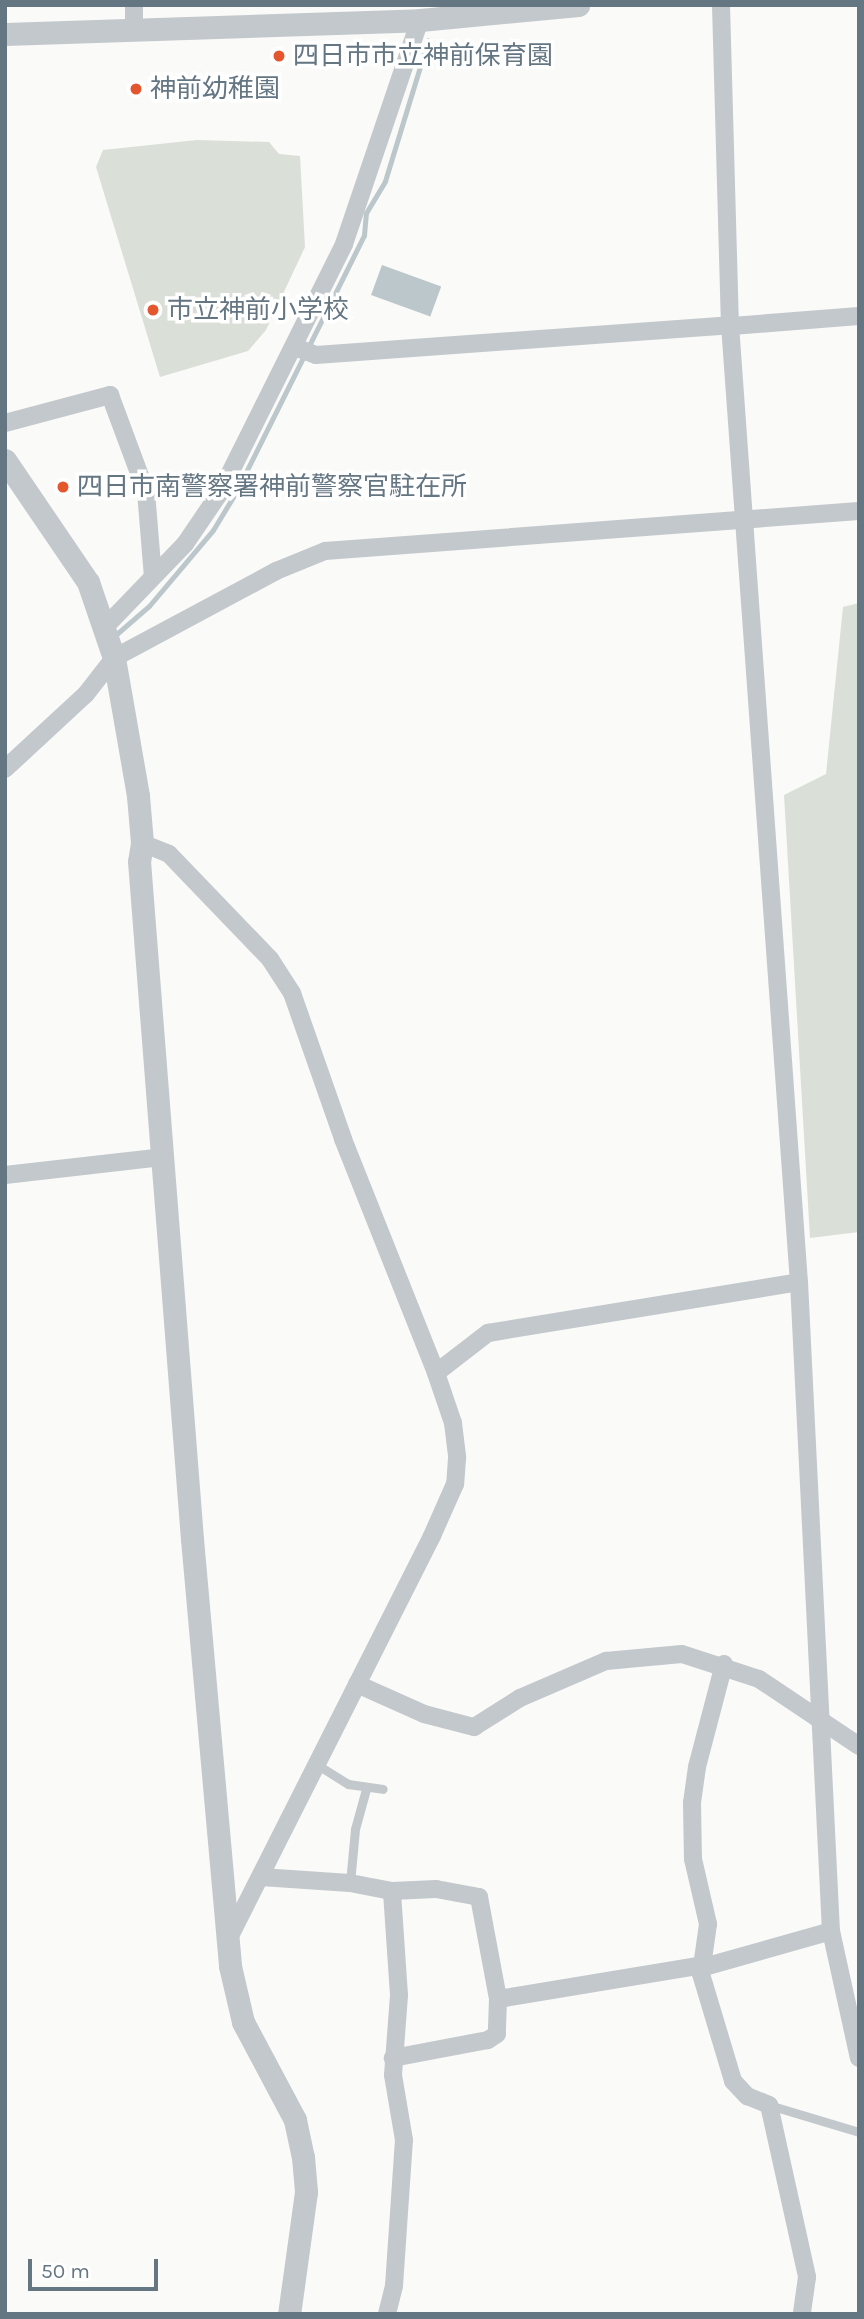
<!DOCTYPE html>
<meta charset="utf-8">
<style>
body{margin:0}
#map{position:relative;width:864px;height:2319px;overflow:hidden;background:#fafaf8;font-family:Karla,"Noto Sans JP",sans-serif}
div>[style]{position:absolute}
.green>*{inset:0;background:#dadfd7}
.water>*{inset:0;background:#bbc7cb;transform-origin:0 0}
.stream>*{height:5px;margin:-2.5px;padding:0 2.5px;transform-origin:2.5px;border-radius:2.5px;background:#bbc7cb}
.service>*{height:9px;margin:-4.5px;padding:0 4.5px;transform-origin:4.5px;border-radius:4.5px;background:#c3c8cc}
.minor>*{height:18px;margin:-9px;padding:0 9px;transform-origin:9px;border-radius:9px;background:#c3c8cc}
.tertiary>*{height:23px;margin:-11.5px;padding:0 11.5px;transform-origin:11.5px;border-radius:11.5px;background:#c3c8cc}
.dots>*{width:19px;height:19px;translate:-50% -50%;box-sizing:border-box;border:4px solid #fff;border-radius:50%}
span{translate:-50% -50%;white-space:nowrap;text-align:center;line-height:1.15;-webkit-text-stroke:7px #fff;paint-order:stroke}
.poi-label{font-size:26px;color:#657683}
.left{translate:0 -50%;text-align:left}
.frame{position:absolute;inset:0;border:7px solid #657683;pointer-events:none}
.scale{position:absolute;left:28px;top:2259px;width:130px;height:32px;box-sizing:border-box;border:4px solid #657683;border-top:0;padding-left:9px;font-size:21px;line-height:24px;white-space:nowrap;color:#657683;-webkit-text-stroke:5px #fff;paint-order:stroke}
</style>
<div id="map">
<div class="green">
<i style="clip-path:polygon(197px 140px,269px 142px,279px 154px,300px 156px,305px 247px,266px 330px,248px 351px,160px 377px,96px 167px,103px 150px)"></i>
<i style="clip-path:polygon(859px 603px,859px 1232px,810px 1238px,784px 795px,826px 774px,843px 607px)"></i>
</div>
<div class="water">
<i style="left:382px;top:265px;width:63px;height:32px;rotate:20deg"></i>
</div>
<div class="stream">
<i style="left:112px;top:638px;width:49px;rotate:-40.9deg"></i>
<i style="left:149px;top:606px;width:99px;rotate:-49.9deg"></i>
<i style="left:213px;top:530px;width:44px;rotate:-58.8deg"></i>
<i style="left:236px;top:492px;width:287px;rotate:-63.5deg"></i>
<i style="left:364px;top:235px;width:22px;rotate:-85deg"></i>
<i style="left:366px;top:213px;width:37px;rotate:-59deg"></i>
<i style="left:385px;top:181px;width:147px;rotate:-73deg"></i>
</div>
<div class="service">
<i style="left:316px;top:1764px;width:38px;rotate:32deg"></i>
<i style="left:348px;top:1784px;width:35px;rotate:8deg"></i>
<i style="left:350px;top:1883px;width:54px;rotate:-84.7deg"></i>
<i style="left:355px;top:1829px;width:41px;rotate:-74.6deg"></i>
<i style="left:769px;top:2105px;width:94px;rotate:16.7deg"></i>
</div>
<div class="minor">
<i style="left:721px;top:5px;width:320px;rotate:88.4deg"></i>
<i style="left:730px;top:325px;width:959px;rotate:85.88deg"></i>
<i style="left:799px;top:1282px;width:650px;rotate:87.18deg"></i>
<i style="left:831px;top:1931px;width:130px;rotate:77.6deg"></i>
<i style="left:134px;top:32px;width:27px;rotate:-90deg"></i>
<i style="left:732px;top:326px;width:127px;rotate:-4.5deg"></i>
<i style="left:295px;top:347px;width:22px;rotate:21deg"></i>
<i style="left:316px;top:355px;width:415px;rotate:-4.1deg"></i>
<i style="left:5px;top:423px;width:109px;rotate:-14.9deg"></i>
<i style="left:110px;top:395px;width:103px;rotate:69.6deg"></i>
<i style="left:146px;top:492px;width:85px;rotate:85.3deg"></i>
<i style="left:103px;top:629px;width:118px;rotate:-46deg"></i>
<i style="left:185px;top:544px;width:64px;rotate:-55.8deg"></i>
<i style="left:221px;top:491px;width:276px;rotate:-63.5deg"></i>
<i style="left:344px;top:244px;width:237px;rotate:-71.3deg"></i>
<i style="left:5px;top:769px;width:110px;rotate:-42.8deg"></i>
<i style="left:86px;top:694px;width:46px;rotate:-52.1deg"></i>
<i style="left:114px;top:658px;width:184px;rotate:-28.2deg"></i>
<i style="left:276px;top:571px;width:53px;rotate:-22.2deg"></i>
<i style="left:325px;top:551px;width:535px;rotate:-4.28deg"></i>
<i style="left:142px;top:843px;width:29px;rotate:22deg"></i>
<i style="left:169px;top:854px;width:146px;rotate:46.1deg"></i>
<i style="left:270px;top:959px;width:40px;rotate:57.1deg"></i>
<i style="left:292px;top:993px;width:155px;rotate:70.7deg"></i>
<i style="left:343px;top:1139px;width:252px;rotate:68.3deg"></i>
<i style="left:436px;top:1373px;width:53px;rotate:71.2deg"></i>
<i style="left:453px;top:1423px;width:35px;rotate:83deg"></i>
<i style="left:457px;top:1458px;width:26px;rotate:94deg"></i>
<i style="left:455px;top:1484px;width:57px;rotate:113.9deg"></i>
<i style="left:432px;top:1536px;width:450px;rotate:116.8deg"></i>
<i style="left:5px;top:1175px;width:158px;rotate:-6.5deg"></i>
<i style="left:436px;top:1373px;width:66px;rotate:-37.6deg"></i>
<i style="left:488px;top:1333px;width:315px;rotate:-9.3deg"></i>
<i style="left:724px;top:1664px;width:106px;rotate:104.7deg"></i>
<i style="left:697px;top:1767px;width:36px;rotate:98deg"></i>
<i style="left:692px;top:1803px;width:56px;rotate:89deg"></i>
<i style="left:693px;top:1859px;width:67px;rotate:77deg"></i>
<i style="left:708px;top:1924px;width:50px;rotate:98deg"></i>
<i style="left:701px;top:1974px;width:112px;rotate:73.3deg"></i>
<i style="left:733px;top:2081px;width:21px;rotate:47deg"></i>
<i style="left:747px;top:2096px;width:24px;rotate:22deg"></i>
<i style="left:769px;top:2105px;width:176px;rotate:77.5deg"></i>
<i style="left:807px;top:2277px;width:37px;rotate:98deg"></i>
<i style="left:357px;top:1684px;width:73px;rotate:24.1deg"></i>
<i style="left:424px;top:1714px;width:52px;rotate:14.6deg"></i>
<i style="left:474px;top:1727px;width:54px;rotate:-32.2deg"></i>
<i style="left:520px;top:1698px;width:94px;rotate:-23.3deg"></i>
<i style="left:606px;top:1661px;width:76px;rotate:-5.3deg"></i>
<i style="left:682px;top:1654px;width:81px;rotate:18deg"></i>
<i style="left:759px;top:1679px;width:120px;rotate:33.8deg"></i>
<i style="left:261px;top:1877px;width:89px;rotate:3.9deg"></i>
<i style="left:350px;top:1883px;width:43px;rotate:10.8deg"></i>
<i style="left:392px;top:1891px;width:44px;rotate:-2.6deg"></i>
<i style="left:436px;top:1889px;width:44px;rotate:10.5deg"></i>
<i style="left:479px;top:1897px;width:104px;rotate:79.4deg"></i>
<i style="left:498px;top:1999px;width:35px;rotate:92deg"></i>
<i style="left:497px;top:2034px;width:11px;rotate:146deg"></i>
<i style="left:488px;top:2040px;width:97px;rotate:169.3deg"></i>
<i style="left:704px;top:1967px;width:132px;rotate:-15.8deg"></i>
<i style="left:498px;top:1999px;width:209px;rotate:-9.4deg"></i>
<i style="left:387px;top:2314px;width:29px;rotate:-76deg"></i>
<i style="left:394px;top:2286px;width:146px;rotate:-86.1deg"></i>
<i style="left:404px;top:2140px;width:66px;rotate:-99.6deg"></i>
<i style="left:393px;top:2075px;width:80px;rotate:-85.7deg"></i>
<i style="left:399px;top:1995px;width:104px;rotate:-93.9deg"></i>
</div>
<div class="tertiary">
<i style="left:5px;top:34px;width:415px;rotate:-1.9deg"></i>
<i style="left:420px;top:20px;width:159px;rotate:-5.4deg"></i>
<i style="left:5px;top:460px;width:148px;rotate:55.8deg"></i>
<i style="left:88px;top:582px;width:80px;rotate:71.1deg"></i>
<i style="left:114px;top:658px;width:140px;rotate:80.1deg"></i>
<i style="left:138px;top:796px;width:47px;rotate:85.1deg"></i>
<i style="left:142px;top:843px;width:18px;rotate:99deg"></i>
<i style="left:139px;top:861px;width:680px;rotate:85.53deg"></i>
<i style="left:192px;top:1539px;width:429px;rotate:84.9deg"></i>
<i style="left:230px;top:1966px;width:57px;rotate:76.9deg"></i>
<i style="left:243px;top:2022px;width:111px;rotate:62deg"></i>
<i style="left:295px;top:2120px;width:38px;rotate:78deg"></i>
<i style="left:303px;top:2157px;width:35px;rotate:85deg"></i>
<i style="left:306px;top:2192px;width:123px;rotate:97.9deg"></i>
</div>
<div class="dots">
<i style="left:279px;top:56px;background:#e4572e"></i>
<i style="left:136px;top:89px;background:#e4572e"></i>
<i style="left:153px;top:310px;background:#e4572e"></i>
<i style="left:63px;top:487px;background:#e4572e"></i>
</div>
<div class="poi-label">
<span class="left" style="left:293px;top:56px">四日市市立神前保育園</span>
<span class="left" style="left:150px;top:89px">神前幼稚園</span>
<span class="left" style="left:167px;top:310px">市立神前小学校</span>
<span class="left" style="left:77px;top:487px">四日市南警察署神前警察官駐在所</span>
</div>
<div class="frame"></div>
<div class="scale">50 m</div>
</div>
